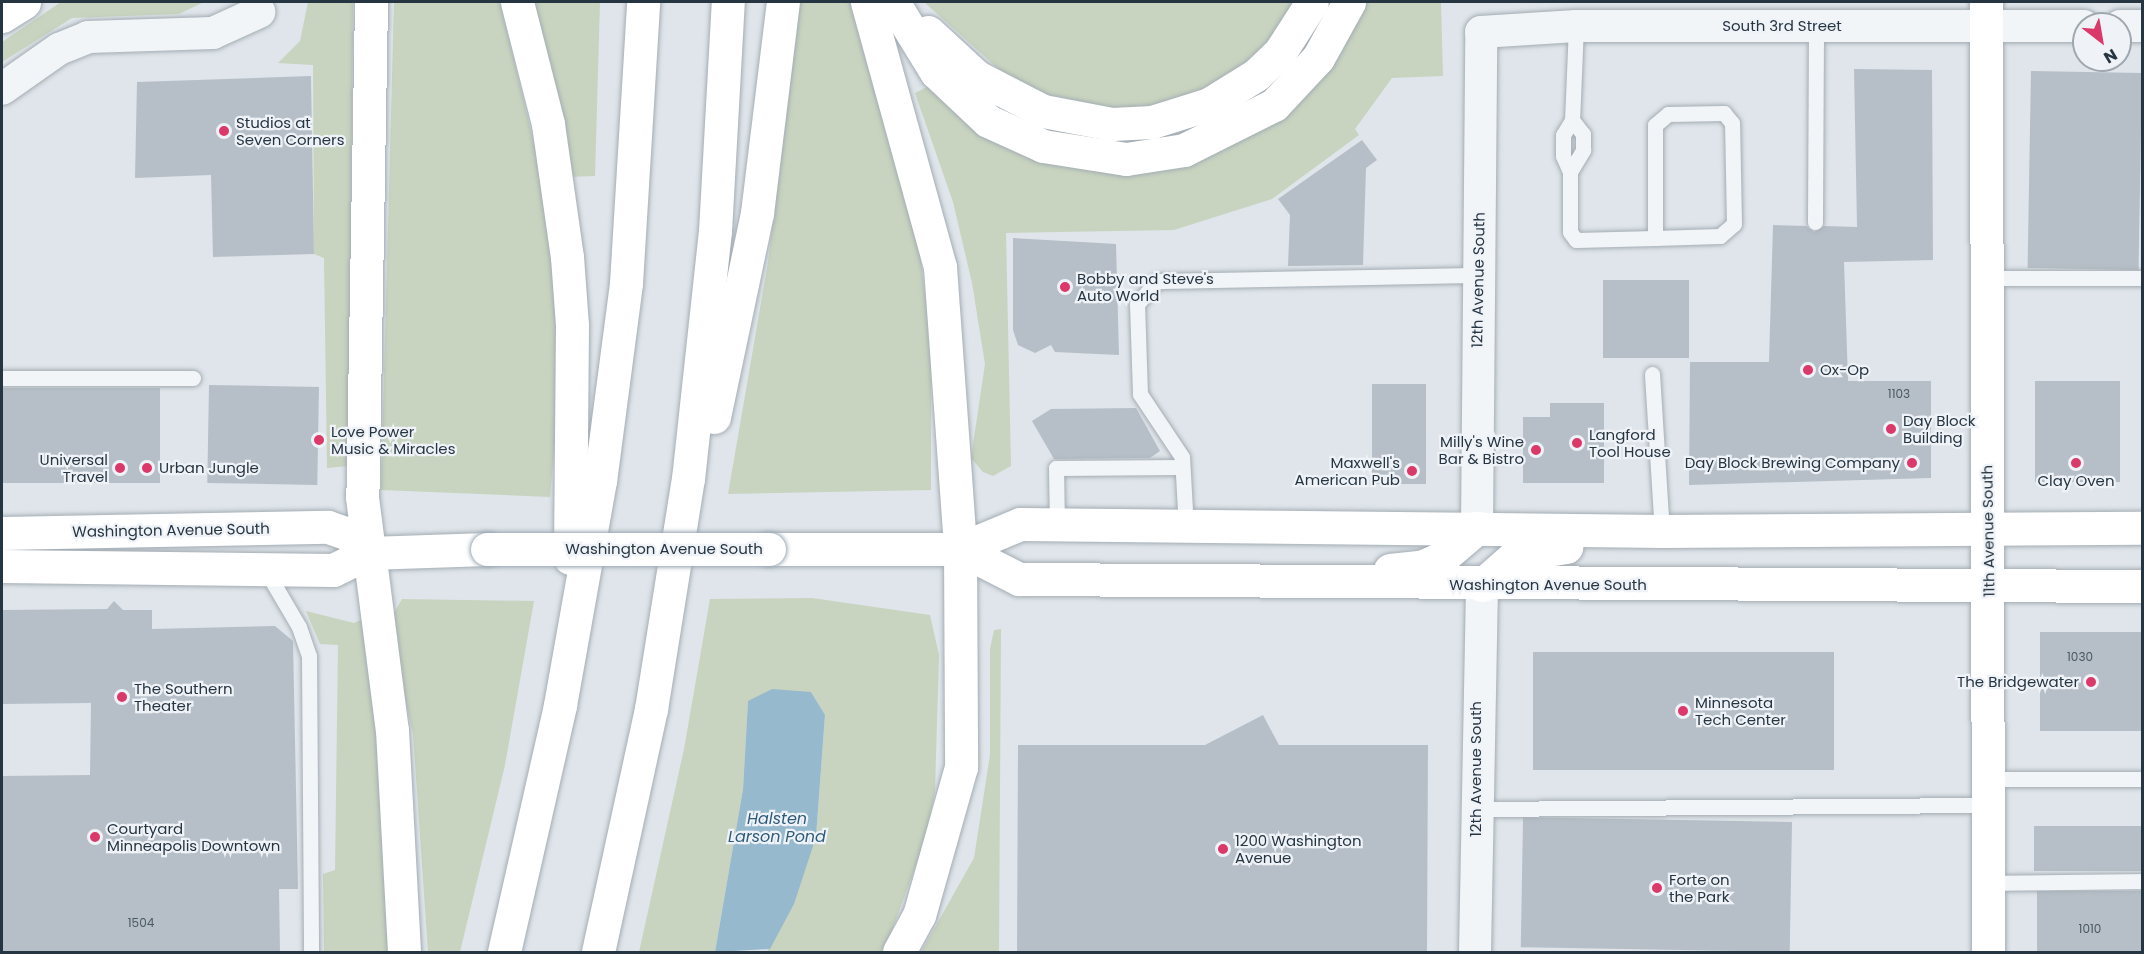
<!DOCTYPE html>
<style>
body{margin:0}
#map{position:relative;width:2144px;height:954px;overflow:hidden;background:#dfe5ea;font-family:Poppins,sans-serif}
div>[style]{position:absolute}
.green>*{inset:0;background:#c8d4bf}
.water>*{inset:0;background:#97b9cd}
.building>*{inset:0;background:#b6bfc7;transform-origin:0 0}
.roads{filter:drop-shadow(0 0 2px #a4adb4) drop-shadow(0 0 2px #a4adb4)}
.lane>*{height:15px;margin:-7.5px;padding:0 7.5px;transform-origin:7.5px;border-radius:7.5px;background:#f2f5f8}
.street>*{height:32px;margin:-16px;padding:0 16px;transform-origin:16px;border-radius:16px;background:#f2f5f8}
.secondary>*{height:33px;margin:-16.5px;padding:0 16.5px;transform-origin:16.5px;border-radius:16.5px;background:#fff}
.primary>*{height:33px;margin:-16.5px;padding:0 16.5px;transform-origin:16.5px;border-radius:16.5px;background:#fff}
.highway>*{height:33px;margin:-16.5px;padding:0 16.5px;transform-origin:16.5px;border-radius:16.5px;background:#fff}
.bridges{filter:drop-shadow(0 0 2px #9dabb6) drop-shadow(0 0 2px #9dabb6)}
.primary-bridge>*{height:33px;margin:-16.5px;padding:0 16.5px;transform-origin:16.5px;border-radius:16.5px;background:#fff}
.dots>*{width:16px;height:16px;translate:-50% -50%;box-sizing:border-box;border:3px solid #eff3f7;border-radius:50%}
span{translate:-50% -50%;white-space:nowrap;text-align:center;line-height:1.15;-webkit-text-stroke:4.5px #eff3f7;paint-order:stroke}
.number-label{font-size:12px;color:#4a5863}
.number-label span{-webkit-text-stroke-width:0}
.street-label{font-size:15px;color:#263542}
.poi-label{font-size:15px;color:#263542}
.left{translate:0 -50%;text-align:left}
.right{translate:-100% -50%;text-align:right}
.water-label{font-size:16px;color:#2d5b7a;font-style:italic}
.frame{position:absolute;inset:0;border:3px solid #263542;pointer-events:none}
.north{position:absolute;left:2072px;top:12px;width:60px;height:60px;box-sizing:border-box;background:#eff3f7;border:2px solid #9fa7af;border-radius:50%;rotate:149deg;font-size:16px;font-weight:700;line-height:24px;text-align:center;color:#263542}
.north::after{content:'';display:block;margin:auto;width:21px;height:27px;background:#da3969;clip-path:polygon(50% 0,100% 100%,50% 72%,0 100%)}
</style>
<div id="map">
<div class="green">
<i style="clip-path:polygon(61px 2px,204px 2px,179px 14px,72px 18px,2px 62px,2px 42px)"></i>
<i style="clip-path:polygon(308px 2px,353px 2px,349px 466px,327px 468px,324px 258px,314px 254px,313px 65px,278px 63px,300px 41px)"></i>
<i style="clip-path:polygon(394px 2px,500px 2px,545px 189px,561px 376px,550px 497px,381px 490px)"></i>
<i style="clip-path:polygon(534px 2px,600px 2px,595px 176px,568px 177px)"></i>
<i style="clip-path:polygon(800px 2px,861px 2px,919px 246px,931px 342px,931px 490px,728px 494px,768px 262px)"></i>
<i style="clip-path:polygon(924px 2px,1299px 2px,1270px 45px,1210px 88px,1145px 107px,1113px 109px,1040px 93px,1003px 73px)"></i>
<i style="clip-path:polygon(1362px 2px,1441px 2px,1443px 76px,1392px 78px,1355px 129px,1359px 135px,1272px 199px,1174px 230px,1006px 233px,1011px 466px,993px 476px,983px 472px,971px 458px,985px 364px,972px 283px,953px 202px,915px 93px,931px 85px,1003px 142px,1226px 145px)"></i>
<i style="clip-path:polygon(812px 598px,930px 615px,939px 655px,935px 791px,925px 841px,891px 933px,881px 952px,767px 952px,816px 837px,825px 716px,811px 692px,748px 701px,743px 789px,715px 952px,639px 952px,684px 749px,710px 599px)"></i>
<i style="clip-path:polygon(402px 599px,534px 601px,505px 765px,460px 952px,428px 952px,413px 734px,388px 623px)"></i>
<i style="clip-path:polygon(306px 611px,354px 623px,363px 619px,387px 761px,392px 952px,324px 952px,323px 874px,335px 870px,338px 645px,320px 644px)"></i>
<i style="clip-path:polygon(1001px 629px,999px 952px,921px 952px,974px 858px,990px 755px,990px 649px,994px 630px)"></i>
</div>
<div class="water">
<i style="clip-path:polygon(772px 689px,811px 692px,825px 715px,816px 837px,794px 904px,770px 949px,715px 952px,743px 789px,748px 701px)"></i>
</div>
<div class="building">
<i style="clip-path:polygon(1854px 69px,1932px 70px,1933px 260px,1844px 262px,1848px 381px,1931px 381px,1931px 478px,1689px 485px,1690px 362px,1769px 362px,1773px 225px,1806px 226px,1814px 232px,1824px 226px,1857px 227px)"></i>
<i style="left:2031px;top:71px;width:111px;height:197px;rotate:1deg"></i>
<i style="clip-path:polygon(311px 76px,314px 254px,213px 257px,211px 175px,135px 178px,137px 82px)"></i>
<i style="clip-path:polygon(1362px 140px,1377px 160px,1366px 168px,1363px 265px,1288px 266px,1290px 215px,1278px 199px)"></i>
<i style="clip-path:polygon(1013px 238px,1116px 244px,1119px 355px,1055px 352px,1051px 345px,1035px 353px,1018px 345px,1013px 330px)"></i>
<i style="left:1603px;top:280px;width:86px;height:78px"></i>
<i style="left:2120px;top:381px;width:101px;height:85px;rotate:90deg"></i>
<i style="left:1372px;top:384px;width:54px;height:100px"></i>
<i style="left:209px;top:385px;width:110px;height:98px;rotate:1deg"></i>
<i style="left:160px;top:388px;width:95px;height:158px;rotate:90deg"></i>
<i style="clip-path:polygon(1550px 403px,1604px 403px,1604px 483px,1523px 483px,1523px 417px,1550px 417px)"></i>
<i style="clip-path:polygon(1136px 408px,1160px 451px,1150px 458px,1054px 459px,1032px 421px,1051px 409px)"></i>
<i style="clip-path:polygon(114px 601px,123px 610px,152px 610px,152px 629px,275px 626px,293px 641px,298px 889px,279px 889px,280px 952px,2px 952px,2px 776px,90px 775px,91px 703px,2px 704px,2px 610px,107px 609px)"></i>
<i style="left:2142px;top:632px;width:99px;height:102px;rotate:90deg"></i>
<i style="left:1834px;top:652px;width:118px;height:301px;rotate:90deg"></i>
<i style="clip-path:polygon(1263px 715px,1279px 745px,1428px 745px,1427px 952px,1017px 952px,1018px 745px,1205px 745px)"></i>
<i style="left:1792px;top:822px;width:130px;height:269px;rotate:91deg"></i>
<i style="left:2142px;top:826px;width:45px;height:108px;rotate:90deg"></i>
<i style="left:2142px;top:891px;width:61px;height:105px;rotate:90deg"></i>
</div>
<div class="roads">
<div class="lane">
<i style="left:1576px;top:26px;width:94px;rotate:92.4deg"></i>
<i style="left:1572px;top:120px;width:17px;rotate:121deg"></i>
<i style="left:1563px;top:135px;width:21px;rotate:90deg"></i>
<i style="left:1563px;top:156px;width:17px;rotate:66deg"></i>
<i style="left:1570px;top:172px;width:60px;rotate:90deg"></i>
<i style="left:1570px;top:232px;width:10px;rotate:53deg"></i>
<i style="left:1576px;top:240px;width:79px;rotate:-1.5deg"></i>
<i style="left:1655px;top:238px;width:65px;rotate:-1.8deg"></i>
<i style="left:1720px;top:236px;width:18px;rotate:-41deg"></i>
<i style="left:1734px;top:224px;width:101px;rotate:-91.1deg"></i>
<i style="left:1732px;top:123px;width:13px;rotate:-129deg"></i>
<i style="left:1724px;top:113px;width:56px;rotate:179deg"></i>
<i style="left:1668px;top:114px;width:17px;rotate:140deg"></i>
<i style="left:1655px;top:125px;width:113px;rotate:90deg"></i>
<i style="left:1570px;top:172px;width:26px;rotate:-59deg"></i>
<i style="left:1583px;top:150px;width:16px;rotate:-90deg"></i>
<i style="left:1583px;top:134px;width:18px;rotate:-128deg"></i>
<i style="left:1815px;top:222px;width:196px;rotate:-89.7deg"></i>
<i style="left:1986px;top:278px;width:156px"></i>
<i style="left:1652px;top:374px;width:157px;rotate:86.4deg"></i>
<i style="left:2px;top:378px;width:191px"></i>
<i style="left:1057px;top:525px;width:57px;rotate:-91deg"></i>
<i style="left:1056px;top:468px;width:126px;rotate:-0.5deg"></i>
<i style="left:1186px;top:528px;width:71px;rotate:-93.2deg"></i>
<i style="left:1182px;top:457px;width:76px;rotate:-123.7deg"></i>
<i style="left:1140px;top:394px;width:90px;rotate:-91.9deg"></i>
<i style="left:1137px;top:304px;width:30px;rotate:-49deg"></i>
<i style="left:1157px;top:281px;width:321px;rotate:-1.1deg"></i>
<i style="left:265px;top:569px;width:67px;rotate:59.6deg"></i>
<i style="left:299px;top:627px;width:31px;rotate:71deg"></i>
<i style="left:309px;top:656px;width:296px;rotate:89.6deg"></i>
<i style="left:1988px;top:779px;width:154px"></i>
<i style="left:1476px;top:809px;width:511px;rotate:-0.45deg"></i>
<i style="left:1988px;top:883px;width:154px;rotate:-0.7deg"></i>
</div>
<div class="street">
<i style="left:2120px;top:26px;width:22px"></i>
<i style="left:2px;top:89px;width:70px;rotate:-35.1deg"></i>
<i style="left:59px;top:49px;width:31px;rotate:-22deg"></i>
<i style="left:88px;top:37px;width:125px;rotate:-1.8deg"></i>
<i style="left:213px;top:33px;width:51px;rotate:-24.5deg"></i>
<i style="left:1477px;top:528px;width:496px;rotate:-89.5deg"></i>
<i style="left:1481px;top:32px;width:95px;rotate:-3.6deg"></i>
<i style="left:1576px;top:26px;width:508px"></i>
<i style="left:1475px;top:952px;width:367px;rotate:-88.9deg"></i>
</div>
<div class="secondary">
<i style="left:1986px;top:2px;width:950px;rotate:89.88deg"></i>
<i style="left:2px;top:16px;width:26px;rotate:-32deg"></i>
<i style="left:2px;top:533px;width:326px;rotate:-1.1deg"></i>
<i style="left:328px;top:527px;width:21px;rotate:19deg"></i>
<i style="left:348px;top:534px;width:28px;rotate:44deg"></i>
<i style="left:368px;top:553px;width:39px;rotate:154deg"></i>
<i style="left:333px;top:570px;width:331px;rotate:-179.3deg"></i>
</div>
<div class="primary">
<i style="left:769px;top:549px;width:191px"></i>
<i style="left:960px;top:549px;width:65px;rotate:-22.6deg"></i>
<i style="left:1020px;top:524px;width:642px;rotate:0.62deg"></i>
<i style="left:1662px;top:531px;width:480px;rotate:-0.4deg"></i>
<i style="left:960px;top:549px;width:66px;rotate:27deg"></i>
<i style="left:1019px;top:579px;width:1123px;rotate:0.36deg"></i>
<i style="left:368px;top:553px;width:119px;rotate:-1.9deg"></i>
<i style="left:1390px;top:570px;width:31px;rotate:-6deg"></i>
<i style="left:1421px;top:567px;width:24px;rotate:-24deg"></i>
<i style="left:1443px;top:557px;width:45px;rotate:-40.5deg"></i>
<i style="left:1482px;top:585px;width:45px;rotate:-41.4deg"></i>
<i style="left:1516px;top:555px;width:51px;rotate:-9.1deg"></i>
</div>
<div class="highway">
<i style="left:371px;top:2px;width:495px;rotate:91deg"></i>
<i style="left:362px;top:497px;width:235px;rotate:82.7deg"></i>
<i style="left:392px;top:730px;width:222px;rotate:86.9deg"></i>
<i style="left:517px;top:2px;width:126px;rotate:75.7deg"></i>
<i style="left:548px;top:124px;width:134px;rotate:81.9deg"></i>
<i style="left:567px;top:257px;width:68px;rotate:85.8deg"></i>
<i style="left:572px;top:325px;width:233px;rotate:90.5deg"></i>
<i style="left:867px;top:2px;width:275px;rotate:74.6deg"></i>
<i style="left:940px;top:267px;width:283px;rotate:85.9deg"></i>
<i style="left:960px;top:549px;width:218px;rotate:89.7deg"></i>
<i style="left:961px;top:767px;width:154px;rotate:105.8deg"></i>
<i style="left:919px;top:915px;width:42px;rotate:118.4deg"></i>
<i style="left:893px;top:2px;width:82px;rotate:58.4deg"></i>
<i style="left:936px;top:72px;width:71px;rotate:43.3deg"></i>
<i style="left:988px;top:121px;width:60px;rotate:24.4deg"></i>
<i style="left:1043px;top:146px;width:84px;rotate:8.9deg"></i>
<i style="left:1126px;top:159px;width:59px;rotate:-8.8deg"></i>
<i style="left:1184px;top:150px;width:101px;rotate:-26.6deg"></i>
<i style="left:1274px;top:105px;width:64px;rotate:-46.9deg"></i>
<i style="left:1318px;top:58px;width:64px;rotate:-61deg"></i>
<i style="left:928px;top:32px;width:67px;rotate:42.6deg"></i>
<i style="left:977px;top:77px;width:74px;rotate:27.3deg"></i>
<i style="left:1043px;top:111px;width:70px;rotate:10.7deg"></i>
<i style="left:1112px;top:124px;width:40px;rotate:-2.9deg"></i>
<i style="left:1152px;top:122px;width:60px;rotate:-17.5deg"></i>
<i style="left:1209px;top:104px;width:55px;rotate:-31.7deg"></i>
<i style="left:1256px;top:75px;width:33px;rotate:-44deg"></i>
<i style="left:1280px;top:52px;width:59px;rotate:-57.4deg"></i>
<i style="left:714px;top:417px;width:208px;rotate:-78.1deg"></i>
<i style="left:757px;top:213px;width:213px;rotate:-83deg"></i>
<i style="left:504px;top:952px;width:253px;rotate:-77.2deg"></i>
<i style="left:560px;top:705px;width:228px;rotate:-79.9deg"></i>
<i style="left:600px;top:481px;width:200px;rotate:-82.5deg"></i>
<i style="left:626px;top:283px;width:282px;rotate:-86.5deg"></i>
<i style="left:598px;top:952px;width:249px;rotate:-77.7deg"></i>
<i style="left:651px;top:709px;width:233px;rotate:-80.9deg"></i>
<i style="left:688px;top:479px;width:249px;rotate:-83.8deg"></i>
<i style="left:715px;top:231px;width:229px;rotate:-86.8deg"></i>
</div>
</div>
<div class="bridges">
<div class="primary-bridge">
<i style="left:487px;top:549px;width:282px"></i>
</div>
</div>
<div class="dots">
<i style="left:224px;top:131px;background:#da3969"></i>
<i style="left:1065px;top:287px;background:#da3969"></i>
<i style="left:1808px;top:370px;background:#da3969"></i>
<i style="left:1891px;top:429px;background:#da3969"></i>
<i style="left:319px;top:440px;background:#da3969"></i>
<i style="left:1577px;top:443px;background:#da3969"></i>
<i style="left:1536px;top:450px;background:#da3969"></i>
<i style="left:1912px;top:463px;background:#da3969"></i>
<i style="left:2076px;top:463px;background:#da3969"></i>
<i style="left:120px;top:468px;background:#da3969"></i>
<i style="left:147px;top:468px;background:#da3969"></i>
<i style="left:1412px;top:471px;background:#da3969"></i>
<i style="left:2091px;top:682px;background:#da3969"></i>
<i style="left:122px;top:697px;background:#da3969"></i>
<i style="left:1683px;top:711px;background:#da3969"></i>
<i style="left:95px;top:837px;background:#da3969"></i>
<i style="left:1223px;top:849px;background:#da3969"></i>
<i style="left:1657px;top:888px;background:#da3969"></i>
</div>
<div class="number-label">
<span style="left:1899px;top:394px">1103</span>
<span style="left:2080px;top:657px">1030</span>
<span style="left:141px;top:923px">1504</span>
<span style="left:2090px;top:929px">1010</span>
</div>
<div class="street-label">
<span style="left:1782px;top:26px">South 3rd Street</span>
<span style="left:1478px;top:280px;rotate:-89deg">12th Avenue South</span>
<span style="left:171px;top:530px;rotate:-1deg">Washington Avenue South</span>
<span style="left:1988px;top:531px;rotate:-91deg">11th Avenue South</span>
<span style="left:664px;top:549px">Washington Avenue South</span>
<span style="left:1548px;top:585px">Washington Avenue South</span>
<span style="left:1476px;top:769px;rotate:-90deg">12th Avenue South</span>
</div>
<div class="poi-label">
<span class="left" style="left:236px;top:131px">Studios at<br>Seven Corners</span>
<span class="left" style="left:1077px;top:287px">Bobby and Steve's<br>Auto World</span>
<span class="left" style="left:1820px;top:370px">Ox-Op</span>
<span class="left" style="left:1903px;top:429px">Day Block<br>Building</span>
<span class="left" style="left:331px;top:440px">Love Power<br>Music &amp; Miracles</span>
<span class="left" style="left:1589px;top:443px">Langford<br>Tool House</span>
<span class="right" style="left:1524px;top:450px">Milly's Wine<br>Bar &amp; Bistro</span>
<span class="right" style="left:108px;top:468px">Universal<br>Travel</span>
<span class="right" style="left:1400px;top:471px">Maxwell's<br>American Pub</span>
<span class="right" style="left:1900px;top:463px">Day Block Brewing Company</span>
<span class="left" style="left:159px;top:468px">Urban Jungle</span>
<span style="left:2076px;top:481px">Clay Oven</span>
<span class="right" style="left:2079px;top:682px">The Bridgewater</span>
<span class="left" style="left:134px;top:697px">The Southern<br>Theater</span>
<span class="left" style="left:1695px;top:711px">Minnesota<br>Tech Center</span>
<span class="left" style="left:107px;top:837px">Courtyard<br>Minneapolis Downtown</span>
<span class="left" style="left:1235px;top:849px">1200 Washington<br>Avenue</span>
<span class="left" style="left:1669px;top:888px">Forte on<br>the Park</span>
</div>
<div class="water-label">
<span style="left:777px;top:828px">Halsten<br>Larson Pond</span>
</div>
<div class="frame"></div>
<div class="north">N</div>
</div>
